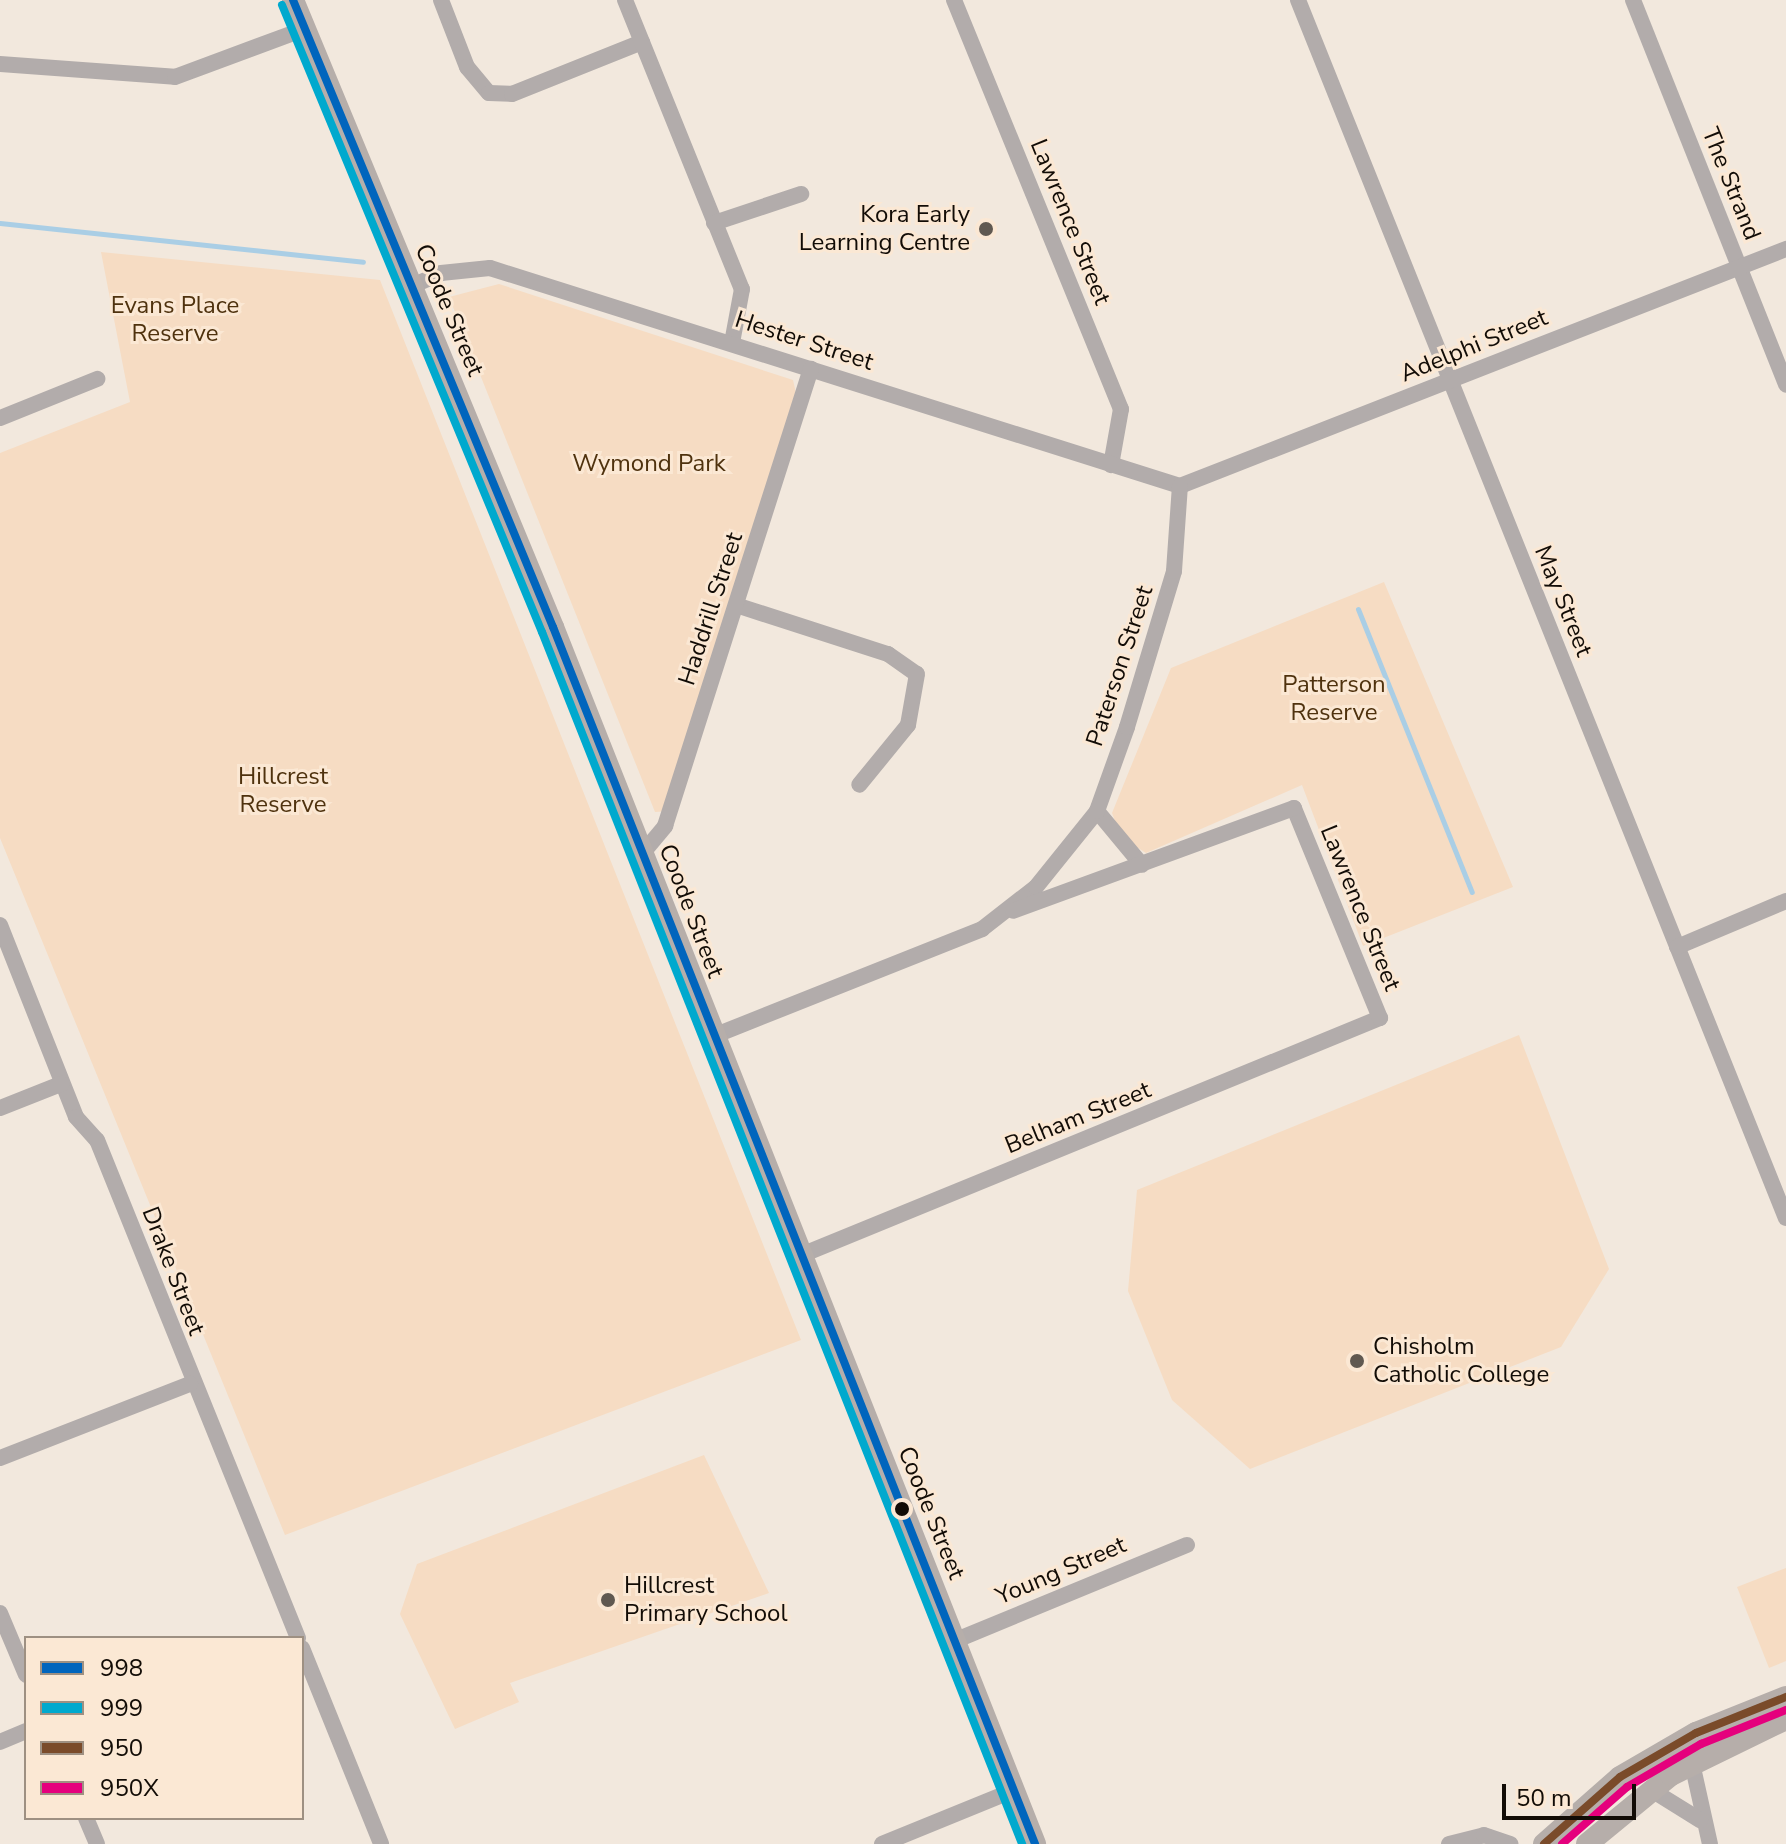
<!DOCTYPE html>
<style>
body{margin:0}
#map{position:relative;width:1786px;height:1844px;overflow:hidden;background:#f2e8dd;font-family:"Nunito Sans",sans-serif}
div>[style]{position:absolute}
.green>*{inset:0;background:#f6dcc3}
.stream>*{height:5px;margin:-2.5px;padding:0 2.5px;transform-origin:2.5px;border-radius:2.5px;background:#aacee5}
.minor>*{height:16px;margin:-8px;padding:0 8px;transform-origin:8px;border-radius:8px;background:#b2acab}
.major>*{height:22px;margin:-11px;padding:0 11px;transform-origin:11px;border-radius:11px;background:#b6aeaa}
.bus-1>*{height:8px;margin:-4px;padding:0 4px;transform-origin:4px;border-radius:4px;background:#0065bd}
.bus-2>*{height:8px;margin:-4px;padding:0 4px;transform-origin:4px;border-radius:4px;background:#00a9ce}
.bus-3>*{height:8px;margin:-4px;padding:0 4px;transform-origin:4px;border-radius:4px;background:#7a4b2a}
.bus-4>*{height:8px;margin:-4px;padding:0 4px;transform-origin:4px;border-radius:4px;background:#e5007d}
.dots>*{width:22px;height:22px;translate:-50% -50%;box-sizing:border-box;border:4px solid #fbe8d4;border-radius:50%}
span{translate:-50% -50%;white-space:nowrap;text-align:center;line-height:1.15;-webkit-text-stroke:6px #fbe8d4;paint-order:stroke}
.street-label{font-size:24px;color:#120c06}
.poi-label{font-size:24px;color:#120c06}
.right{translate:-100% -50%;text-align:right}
.left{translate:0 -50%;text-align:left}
.park-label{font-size:24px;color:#4f320e}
.legend{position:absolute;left:24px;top:1636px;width:280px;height:184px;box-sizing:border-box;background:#fbe8d4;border:2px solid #9e9082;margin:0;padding:10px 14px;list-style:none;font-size:24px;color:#120c06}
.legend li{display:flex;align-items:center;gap:16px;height:40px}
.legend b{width:40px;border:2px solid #9e9082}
.scale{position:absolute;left:1502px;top:1784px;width:134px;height:36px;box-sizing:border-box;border:4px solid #120c06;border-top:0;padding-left:10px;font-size:24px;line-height:28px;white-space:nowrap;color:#120c06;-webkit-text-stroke:6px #fbe8d4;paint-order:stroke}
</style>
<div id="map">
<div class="green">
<i style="clip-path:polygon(101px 252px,380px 280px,801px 1340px,285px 1535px,0 838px,0 453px,130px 402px)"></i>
<i style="clip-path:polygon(499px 284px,793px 380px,798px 402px,670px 811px,655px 812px,449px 297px)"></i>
<i style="clip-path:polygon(1384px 582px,1513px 887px,1363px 946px,1302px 785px,1146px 853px,1121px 837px,1112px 813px,1171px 668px)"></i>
<i style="clip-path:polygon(1519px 1035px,1609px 1269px,1561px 1347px,1250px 1469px,1172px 1400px,1128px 1291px,1137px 1190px)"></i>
<i style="clip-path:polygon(704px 1455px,769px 1593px,510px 1683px,519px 1702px,455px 1729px,400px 1614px,417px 1564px)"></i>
<i style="clip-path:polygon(1786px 1568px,1786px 1661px,1769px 1668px,1737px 1587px)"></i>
</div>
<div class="stream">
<i style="left:0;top:223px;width:365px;rotate:6.1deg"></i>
<i style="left:1358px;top:609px;width:305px;rotate:68.1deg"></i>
</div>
<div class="minor">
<i style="left:441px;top:0;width:72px;rotate:68.8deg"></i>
<i style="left:467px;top:67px;width:34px;rotate:50deg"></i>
<i style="left:489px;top:93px;width:23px;rotate:2deg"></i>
<i style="left:512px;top:94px;width:140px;rotate:-21.8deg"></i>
<i style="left:625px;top:0;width:312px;rotate:68deg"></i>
<i style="left:742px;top:289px;width:55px;rotate:100.5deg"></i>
<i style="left:954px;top:0;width:442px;rotate:67.8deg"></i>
<i style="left:1121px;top:409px;width:57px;rotate:100.1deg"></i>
<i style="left:1298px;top:0;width:1312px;rotate:68.17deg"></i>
<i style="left:1633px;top:0;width:414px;rotate:68.3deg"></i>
<i style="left:0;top:64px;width:175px;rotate:4.2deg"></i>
<i style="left:175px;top:77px;width:138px;rotate:-20.4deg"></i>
<i style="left:714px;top:223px;width:92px;rotate:-18.4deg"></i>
<i style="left:412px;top:286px;width:32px;rotate:-24deg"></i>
<i style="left:441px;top:273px;width:49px;rotate:-5.8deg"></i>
<i style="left:490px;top:268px;width:724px;rotate:17.53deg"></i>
<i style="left:1180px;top:486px;width:651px;rotate:-21.36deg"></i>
<i style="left:0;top:418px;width:105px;rotate:-21.9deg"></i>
<i style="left:739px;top:606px;width:157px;rotate:17.9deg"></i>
<i style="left:888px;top:654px;width:35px;rotate:35deg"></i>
<i style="left:917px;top:674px;width:52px;rotate:100deg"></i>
<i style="left:908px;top:725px;width:77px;rotate:129.2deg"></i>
<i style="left:1097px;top:811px;width:70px;rotate:50.2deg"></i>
<i style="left:641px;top:855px;width:38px;rotate:-50deg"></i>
<i style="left:665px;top:826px;width:480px;rotate:-72.3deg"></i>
<i style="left:0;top:925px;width:206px;rotate:68.4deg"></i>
<i style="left:76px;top:1117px;width:31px;rotate:48deg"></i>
<i style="left:97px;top:1140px;width:537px;rotate:68.02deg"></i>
<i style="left:1677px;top:947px;width:118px;rotate:-22.9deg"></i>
<i style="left:711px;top:1037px;width:292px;rotate:-21.7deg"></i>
<i style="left:982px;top:929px;width:68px;rotate:-37.9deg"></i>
<i style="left:1036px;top:887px;width:97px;rotate:-51.2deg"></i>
<i style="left:1097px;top:811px;width:89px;rotate:-70.3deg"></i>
<i style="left:1127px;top:727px;width:163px;rotate:-73.2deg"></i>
<i style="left:1174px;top:571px;width:85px;rotate:-86deg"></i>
<i style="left:0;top:1108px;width:66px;rotate:-21.5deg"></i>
<i style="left:799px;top:1256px;width:628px;rotate:-22.28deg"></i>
<i style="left:1380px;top:1018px;width:227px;rotate:-112.3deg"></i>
<i style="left:1294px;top:808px;width:299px;rotate:159.9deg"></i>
<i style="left:0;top:1458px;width:204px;rotate:-21.3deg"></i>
<i style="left:0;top:1613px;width:67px;rotate:67.2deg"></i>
<i style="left:954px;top:1641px;width:252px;rotate:-22.4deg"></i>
<i style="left:302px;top:1648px;width:211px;rotate:68deg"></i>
<i style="left:0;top:1742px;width:28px;rotate:-23deg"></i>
<i style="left:1692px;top:1763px;width:83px;rotate:77.5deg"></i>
<i style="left:1650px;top:1789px;width:59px;rotate:31.8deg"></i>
<i style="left:86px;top:1818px;width:28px;rotate:67deg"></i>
<i style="left:882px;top:1844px;width:140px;rotate:-22.2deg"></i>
<i style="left:1449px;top:1844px;width:36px;rotate:-14deg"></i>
<i style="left:1484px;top:1835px;width:28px;rotate:19deg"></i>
</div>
<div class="major">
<i style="left:293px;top:0;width:679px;rotate:67.48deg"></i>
<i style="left:553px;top:627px;width:1309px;rotate:68.39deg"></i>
<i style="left:1544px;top:1844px;width:101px;rotate:-41.4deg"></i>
<i style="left:1620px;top:1777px;width:88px;rotate:-30.1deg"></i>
<i style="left:1696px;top:1733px;width:97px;rotate:-21.8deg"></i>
<i style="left:1587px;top:1844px;width:109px;rotate:-39.4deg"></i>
<i style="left:1671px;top:1775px;width:128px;rotate:-26deg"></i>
</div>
<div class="bus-1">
<i style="left:293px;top:0;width:679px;rotate:67.48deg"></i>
<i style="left:553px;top:627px;width:1309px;rotate:68.39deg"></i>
</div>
<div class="bus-2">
<i style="left:282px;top:5px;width:679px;rotate:67.48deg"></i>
<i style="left:542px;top:632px;width:1304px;rotate:68.39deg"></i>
</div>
<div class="bus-3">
<i style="left:1544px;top:1844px;width:101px;rotate:-41.4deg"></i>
<i style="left:1620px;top:1777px;width:88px;rotate:-30.1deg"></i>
<i style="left:1696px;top:1733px;width:97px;rotate:-21.8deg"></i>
</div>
<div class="bus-4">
<i style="left:1562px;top:1844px;width:86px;rotate:-41.2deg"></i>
<i style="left:1627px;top:1787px;width:86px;rotate:-30.2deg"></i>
<i style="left:1701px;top:1744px;width:92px;rotate:-21.8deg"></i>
</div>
<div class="dots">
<i style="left:986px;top:229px;background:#605951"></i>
<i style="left:1357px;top:1361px;background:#605951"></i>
<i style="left:902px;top:1509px;background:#120c06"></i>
<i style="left:608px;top:1600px;background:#605951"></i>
</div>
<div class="street-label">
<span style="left:1731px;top:184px;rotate:68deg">The Strand</span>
<span style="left:1070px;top:222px;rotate:68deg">Lawrence Street</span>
<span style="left:449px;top:310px;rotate:67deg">Coode Street</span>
<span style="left:804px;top:341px;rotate:18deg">Hester Street</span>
<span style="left:1474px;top:346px;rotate:-22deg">Adelphi Street</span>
<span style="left:1563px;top:601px;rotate:68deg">May Street</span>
<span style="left:711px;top:609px;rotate:-72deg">Haddrill Street</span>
<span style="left:1120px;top:666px;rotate:-72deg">Paterson Street</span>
<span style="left:1360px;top:908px;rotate:68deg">Lawrence Street</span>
<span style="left:691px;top:911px;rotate:69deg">Coode Street</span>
<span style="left:1078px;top:1118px;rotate:-22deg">Belham Street</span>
<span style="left:173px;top:1271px;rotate:69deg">Drake Street</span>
<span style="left:931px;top:1513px;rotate:68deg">Coode Street</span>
<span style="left:1061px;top:1571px;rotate:-23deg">Young Street</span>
</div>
<div class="poi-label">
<span class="right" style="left:970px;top:229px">Kora Early<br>Learning Centre</span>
<span class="left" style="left:1373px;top:1361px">Chisholm<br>Catholic College</span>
<span class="left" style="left:624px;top:1600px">Hillcrest<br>Primary School</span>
</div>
<div class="park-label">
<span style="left:175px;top:320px">Evans Place<br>Reserve</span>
<span style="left:649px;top:464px">Wymond Park</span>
<span style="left:1334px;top:699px">Patterson<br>Reserve</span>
<span style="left:283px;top:791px">Hillcrest<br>Reserve</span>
</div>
<ul class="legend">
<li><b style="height:10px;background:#0065bd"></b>998</li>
<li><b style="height:10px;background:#00a9ce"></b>999</li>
<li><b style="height:10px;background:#7a4b2a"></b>950</li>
<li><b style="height:10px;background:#e5007d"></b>950X</li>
</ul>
<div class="scale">50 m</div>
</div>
